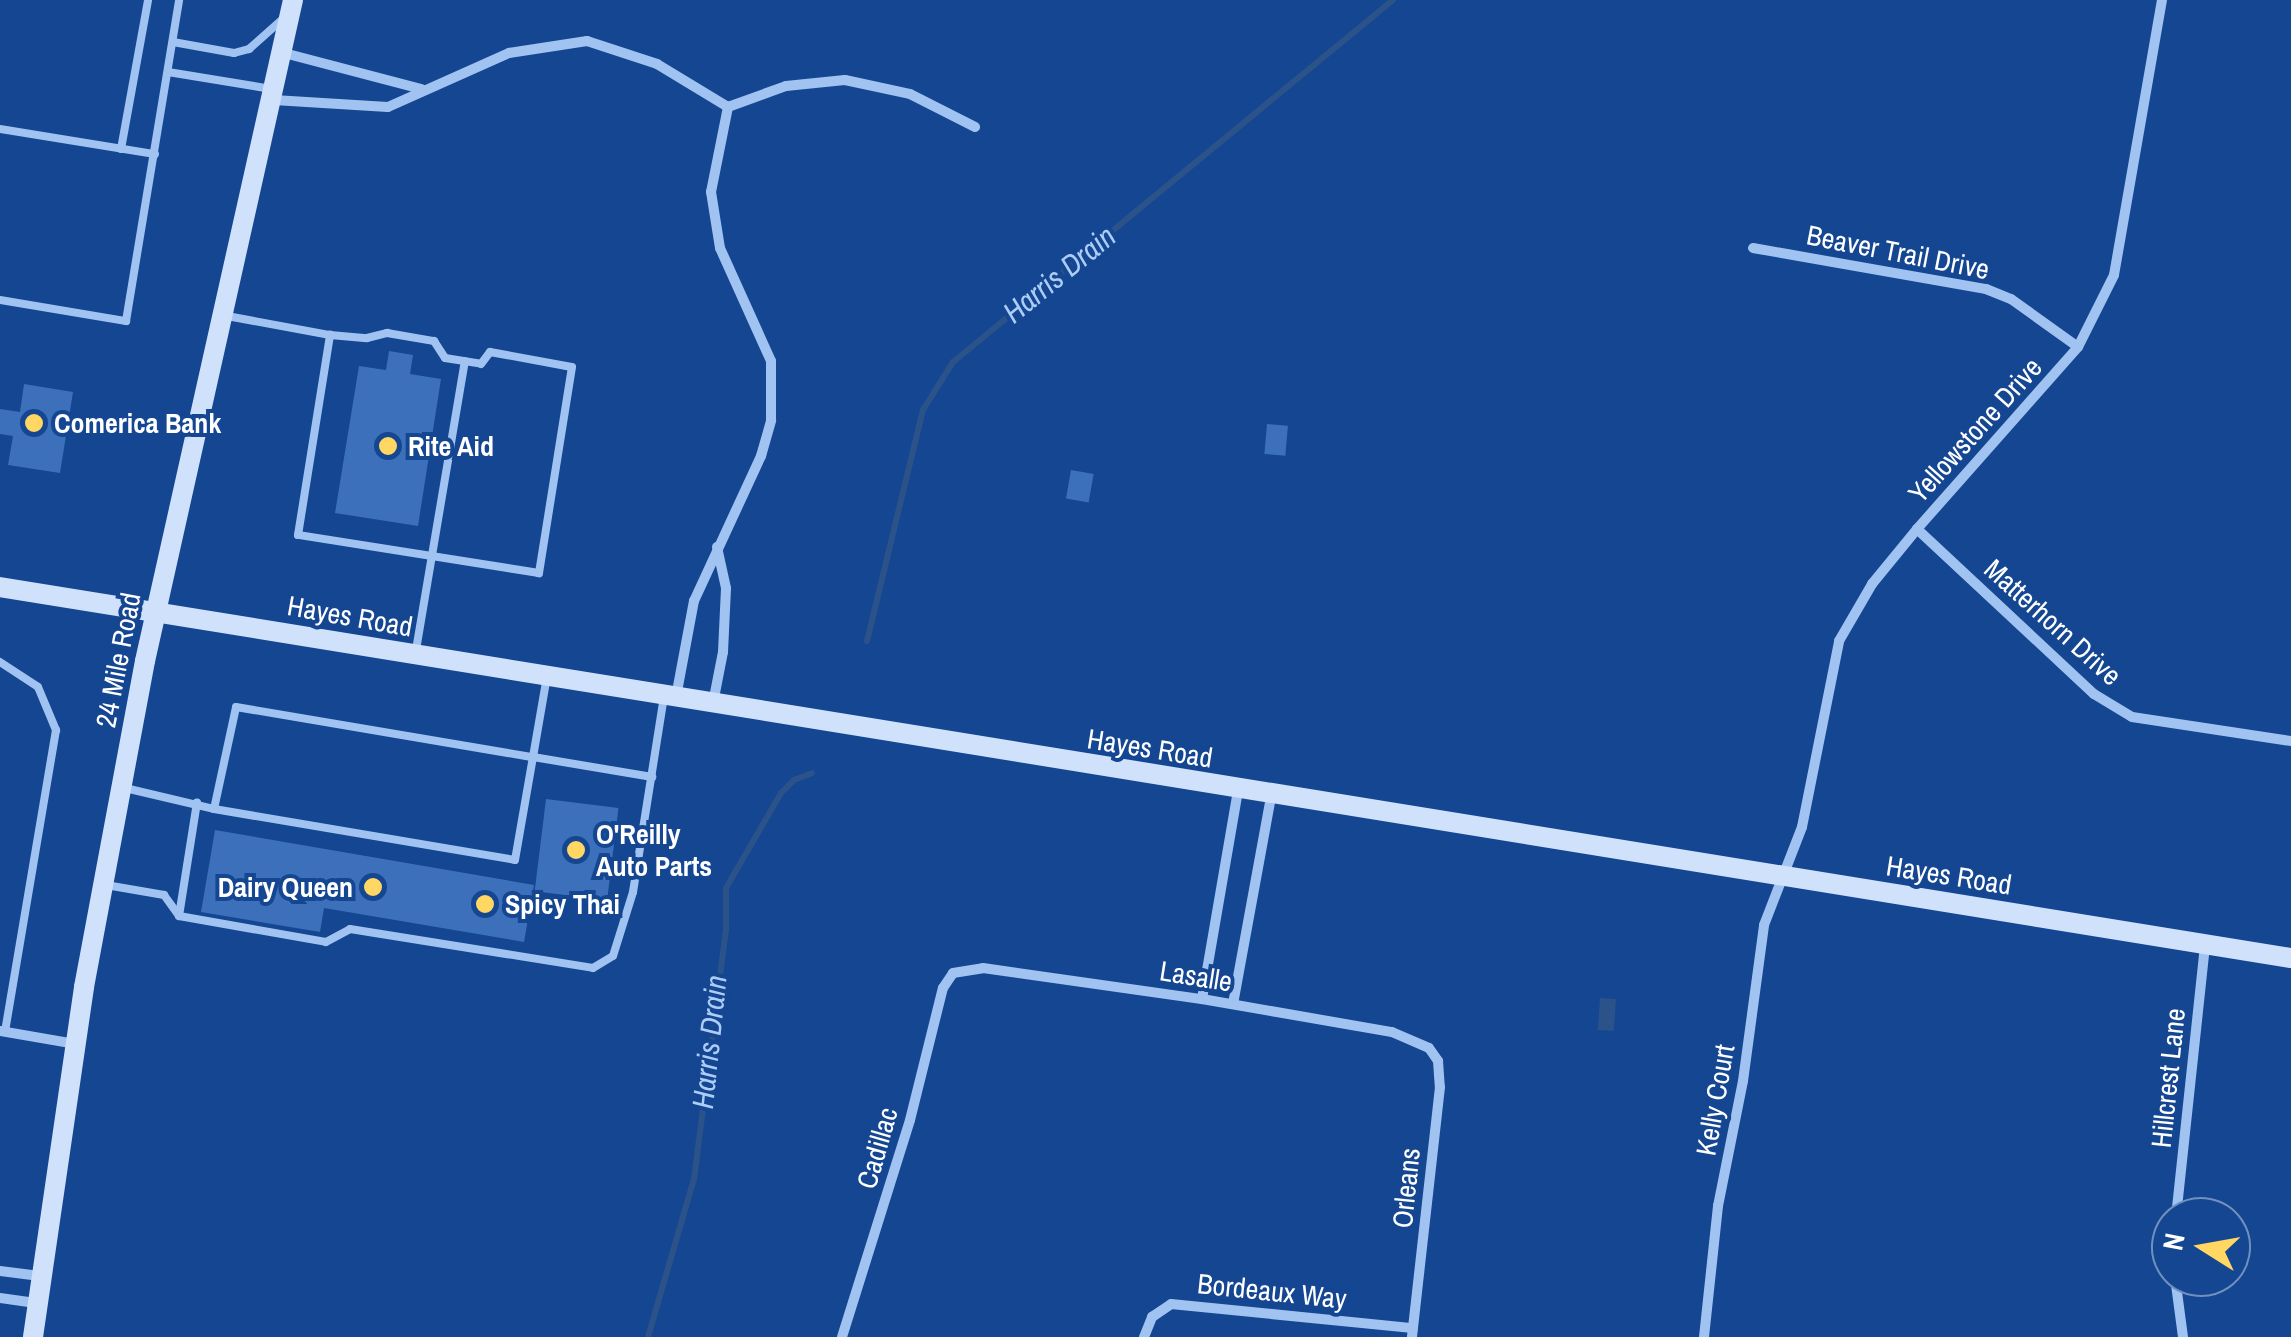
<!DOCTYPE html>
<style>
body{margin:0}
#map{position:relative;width:2291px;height:1337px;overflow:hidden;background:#144692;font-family:"Archivo Narrow",sans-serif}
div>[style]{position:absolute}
.water>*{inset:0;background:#2c528a;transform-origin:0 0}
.stream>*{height:6px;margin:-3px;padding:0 3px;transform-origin:3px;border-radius:3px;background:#2c528a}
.building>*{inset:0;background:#3d70ba;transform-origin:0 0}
.lane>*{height:8px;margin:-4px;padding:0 4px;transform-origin:4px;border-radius:4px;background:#a1c3f1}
.street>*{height:10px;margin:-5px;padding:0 5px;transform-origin:5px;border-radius:5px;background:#a1c3f1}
.secondary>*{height:20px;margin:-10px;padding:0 10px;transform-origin:10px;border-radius:10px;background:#d0e1fc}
.dots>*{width:28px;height:28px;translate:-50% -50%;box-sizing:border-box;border:5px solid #144692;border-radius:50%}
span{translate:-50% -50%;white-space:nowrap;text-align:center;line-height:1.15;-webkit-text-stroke:8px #144692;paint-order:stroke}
.street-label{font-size:28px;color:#fff}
.poi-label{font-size:28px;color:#fff;font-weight:700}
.left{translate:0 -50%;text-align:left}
.right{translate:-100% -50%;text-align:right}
.water-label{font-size:30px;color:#adcdf8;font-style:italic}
.north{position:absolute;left:2151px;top:1197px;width:100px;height:100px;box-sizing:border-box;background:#144692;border:2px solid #7290be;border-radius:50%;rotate:281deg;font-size:28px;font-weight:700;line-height:40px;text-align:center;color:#fff}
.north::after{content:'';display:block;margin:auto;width:35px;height:45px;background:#ffd762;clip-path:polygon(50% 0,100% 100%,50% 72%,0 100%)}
</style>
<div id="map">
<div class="water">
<i style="left:1600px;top:998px;width:16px;height:32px;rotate:4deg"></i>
</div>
<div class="stream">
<i style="left:867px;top:641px;width:238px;rotate:-76.4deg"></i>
<i style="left:923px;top:410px;width:57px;rotate:-58deg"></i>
<i style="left:953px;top:362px;width:570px;rotate:-39.45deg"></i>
<i style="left:648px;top:1337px;width:165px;rotate:-73.8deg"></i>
<i style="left:694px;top:1179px;width:253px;rotate:-82.7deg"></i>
<i style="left:726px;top:928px;width:40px;rotate:-90deg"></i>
<i style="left:726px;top:888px;width:110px;rotate:-59.9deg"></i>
<i style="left:781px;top:793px;width:18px;rotate:-45deg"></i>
<i style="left:794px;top:780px;width:19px;rotate:-21deg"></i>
</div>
<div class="building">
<i style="clip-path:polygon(389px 351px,413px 355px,410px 374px,441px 379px,418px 526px,335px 513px,359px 366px,386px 370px)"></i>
<i style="clip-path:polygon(24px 384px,73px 392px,60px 473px,8px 465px,13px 436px,0 434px,0 409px,20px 412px)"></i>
<i style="left:1267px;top:424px;width:21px;height:30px;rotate:5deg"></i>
<i style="left:1071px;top:470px;width:23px;height:29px;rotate:10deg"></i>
<i style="left:546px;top:799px;width:73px;height:93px;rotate:7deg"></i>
<i style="clip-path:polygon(215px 830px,534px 885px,524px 942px,324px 908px,320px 932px,201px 912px)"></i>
</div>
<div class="lane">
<i style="left:173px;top:42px;width:62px;rotate:10.2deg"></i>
<i style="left:234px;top:53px;width:16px;rotate:-15deg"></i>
<i style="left:249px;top:49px;width:47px;rotate:-41.5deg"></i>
<i style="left:168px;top:72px;width:105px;rotate:9.3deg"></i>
<i style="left:0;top:129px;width:157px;rotate:9.2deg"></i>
<i style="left:121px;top:149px;width:151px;rotate:-79.7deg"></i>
<i style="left:0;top:300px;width:128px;rotate:9.5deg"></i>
<i style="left:126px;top:321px;width:325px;rotate:-80.6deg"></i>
<i style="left:227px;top:316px;width:105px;rotate:10.5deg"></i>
<i style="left:330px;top:335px;width:37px;rotate:5deg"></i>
<i style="left:367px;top:338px;width:21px;rotate:-14deg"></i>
<i style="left:387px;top:333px;width:48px;rotate:9.7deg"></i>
<i style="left:434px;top:341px;width:20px;rotate:57deg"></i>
<i style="left:445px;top:358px;width:36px;rotate:9deg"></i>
<i style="left:481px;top:364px;width:15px;rotate:-53deg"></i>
<i style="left:490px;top:352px;width:83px;rotate:10.4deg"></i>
<i style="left:572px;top:367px;width:209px;rotate:99.1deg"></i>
<i style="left:539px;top:573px;width:244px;rotate:-171deg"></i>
<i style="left:298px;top:535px;width:203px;rotate:-80.9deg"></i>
<i style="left:416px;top:650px;width:293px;rotate:-80.4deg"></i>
<i style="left:0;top:662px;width:45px;rotate:33.3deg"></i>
<i style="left:38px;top:687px;width:47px;rotate:67.3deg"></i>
<i style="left:56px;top:730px;width:306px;rotate:99.6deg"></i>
<i style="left:125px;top:788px;width:91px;rotate:13.3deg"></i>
<i style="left:214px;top:809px;width:104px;rotate:-77.8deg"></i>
<i style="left:236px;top:707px;width:301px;rotate:9.6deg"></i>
<i style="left:533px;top:757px;width:82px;rotate:-80.2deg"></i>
<i style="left:214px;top:809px;width:305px;rotate:9.6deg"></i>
<i style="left:515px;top:860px;width:105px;rotate:-80.1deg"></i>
<i style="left:533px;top:757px;width:121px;rotate:9.5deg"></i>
<i style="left:106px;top:885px;width:59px;rotate:9.8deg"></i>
<i style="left:164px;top:895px;width:26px;rotate:54deg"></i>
<i style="left:179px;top:916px;width:149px;rotate:10deg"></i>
<i style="left:326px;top:942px;width:27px;rotate:-28deg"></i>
<i style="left:350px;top:929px;width:246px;rotate:9.1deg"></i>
<i style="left:593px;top:968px;width:23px;rotate:-31deg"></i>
<i style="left:613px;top:956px;width:67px;rotate:-72.6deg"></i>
<i style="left:633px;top:892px;width:198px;rotate:-81deg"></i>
<i style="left:179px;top:916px;width:115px;rotate:-81deg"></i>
</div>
<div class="street">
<i style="left:284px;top:53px;width:142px;rotate:14.7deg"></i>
<i style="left:274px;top:100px;width:114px;rotate:3.5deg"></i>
<i style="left:388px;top:107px;width:133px;rotate:-24.1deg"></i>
<i style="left:509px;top:53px;width:79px;rotate:-8.7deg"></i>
<i style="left:587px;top:41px;width:74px;rotate:18.2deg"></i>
<i style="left:657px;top:64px;width:83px;rotate:31.2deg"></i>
<i style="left:728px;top:107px;width:62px;rotate:-19.9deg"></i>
<i style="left:786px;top:86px;width:59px;rotate:-5.8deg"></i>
<i style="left:845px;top:80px;width:66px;rotate:12.2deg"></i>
<i style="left:910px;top:94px;width:73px;rotate:26.9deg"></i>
<i style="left:1753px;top:248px;width:237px;rotate:10deg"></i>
<i style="left:1986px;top:289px;width:27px;rotate:22deg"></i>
<i style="left:2011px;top:299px;width:82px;rotate:35.6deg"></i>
<i style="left:1917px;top:529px;width:242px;rotate:43deg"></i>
<i style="left:2094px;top:694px;width:44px;rotate:31.2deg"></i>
<i style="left:2132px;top:717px;width:161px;rotate:8.6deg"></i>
<i style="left:676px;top:697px;width:98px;rotate:-79.4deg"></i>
<i style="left:694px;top:601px;width:160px;rotate:-65.2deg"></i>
<i style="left:761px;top:456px;width:37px;rotate:-74deg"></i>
<i style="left:771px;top:420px;width:59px;rotate:-90deg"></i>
<i style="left:771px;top:361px;width:124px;rotate:-114.3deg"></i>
<i style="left:720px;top:248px;width:57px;rotate:-99.1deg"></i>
<i style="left:711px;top:192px;width:87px;rotate:-78.7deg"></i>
<i style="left:713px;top:703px;width:52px;rotate:-78.9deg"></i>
<i style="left:723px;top:652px;width:64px;rotate:-87.3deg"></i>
<i style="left:726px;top:588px;width:42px;rotate:-102.4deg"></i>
<i style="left:1202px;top:999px;width:212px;rotate:-80.2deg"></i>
<i style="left:1233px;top:1004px;width:211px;rotate:-79.6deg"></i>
<i style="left:0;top:1031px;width:76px;rotate:9.8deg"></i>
<i style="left:2176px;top:1217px;width:275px;rotate:-83.9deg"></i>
<i style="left:0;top:1271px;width:40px;rotate:7.1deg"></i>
<i style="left:2175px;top:1277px;width:61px;rotate:82.4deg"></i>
<i style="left:0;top:1298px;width:36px;rotate:8deg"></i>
<i style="left:842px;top:1337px;width:227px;rotate:-72.6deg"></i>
<i style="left:910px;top:1120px;width:136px;rotate:-76deg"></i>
<i style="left:943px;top:988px;width:18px;rotate:-56deg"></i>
<i style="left:953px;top:973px;width:30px;rotate:-9deg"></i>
<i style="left:983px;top:968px;width:221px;rotate:8.1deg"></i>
<i style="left:1202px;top:999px;width:193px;rotate:9.9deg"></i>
<i style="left:1392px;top:1032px;width:40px;rotate:23.4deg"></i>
<i style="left:1429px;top:1048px;width:16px;rotate:55deg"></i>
<i style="left:1438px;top:1061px;width:26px;rotate:86deg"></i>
<i style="left:1440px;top:1087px;width:252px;rotate:96.4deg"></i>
<i style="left:1144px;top:1337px;width:22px;rotate:-68deg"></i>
<i style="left:1152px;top:1317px;width:23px;rotate:-34deg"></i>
<i style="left:1171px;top:1304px;width:243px;rotate:5.7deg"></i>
<i style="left:1704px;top:1337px;width:132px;rotate:-83.9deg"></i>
<i style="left:1718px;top:1206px;width:127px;rotate:-78.7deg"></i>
<i style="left:1743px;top:1081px;width:157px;rotate:-82.3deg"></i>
<i style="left:1764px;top:925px;width:105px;rotate:-68.8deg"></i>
<i style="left:1802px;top:827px;width:190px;rotate:-78.7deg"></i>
<i style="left:1839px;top:641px;width:66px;rotate:-59.9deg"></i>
<i style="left:1872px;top:584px;width:71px;rotate:-50.7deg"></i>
<i style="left:1917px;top:529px;width:243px;rotate:-48.5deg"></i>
<i style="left:2078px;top:347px;width:80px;rotate:-63.4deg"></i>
<i style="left:2114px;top:275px;width:279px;rotate:-80.1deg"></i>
</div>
<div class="secondary">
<i style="left:0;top:587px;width:2321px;rotate:9.2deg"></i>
<i style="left:33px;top:1337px;width:354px;rotate:-81.7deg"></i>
<i style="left:84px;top:987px;width:332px;rotate:-79.4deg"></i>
<i style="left:145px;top:661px;width:677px;rotate:-77.38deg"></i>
</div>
<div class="dots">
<i style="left:34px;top:423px;background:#ffd762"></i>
<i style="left:388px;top:446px;background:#ffd762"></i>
<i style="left:576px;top:850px;background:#ffd762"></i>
<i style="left:373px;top:887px;background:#ffd762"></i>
<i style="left:485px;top:904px;background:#ffd762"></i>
</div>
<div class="street-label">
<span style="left:1898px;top:252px;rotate:11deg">Beaver Trail Drive</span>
<span style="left:1975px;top:430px;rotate:-48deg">Yellowstone Drive</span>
<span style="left:350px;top:616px;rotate:10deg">Hayes Road</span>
<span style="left:2053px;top:622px;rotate:42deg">Matterhorn Drive</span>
<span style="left:118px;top:660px;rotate:-79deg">24 Mile Road</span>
<span style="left:1150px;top:748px;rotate:9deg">Hayes Road</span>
<span style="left:1949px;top:875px;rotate:9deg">Hayes Road</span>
<span style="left:1196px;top:976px;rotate:9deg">Lasalle</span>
<span style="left:2168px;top:1078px;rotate:-84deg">Hillcrest Lane</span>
<span style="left:1715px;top:1100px;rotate:-80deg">Kelly Court</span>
<span style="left:877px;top:1148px;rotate:-74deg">Cadillac</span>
<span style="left:1406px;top:1188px;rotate:-84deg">Orleans</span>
<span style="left:1272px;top:1291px;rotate:6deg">Bordeaux Way</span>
</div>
<div class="poi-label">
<span class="left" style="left:54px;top:423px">Comerica Bank</span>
<span class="left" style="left:408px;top:446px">Rite Aid</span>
<span class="left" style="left:596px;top:850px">O'Reilly<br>Auto Parts</span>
<span class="right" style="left:353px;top:887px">Dairy Queen</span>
<span class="left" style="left:505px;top:904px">Spicy Thai</span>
</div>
<div class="water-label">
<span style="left:1059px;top:274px;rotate:-39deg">Harris Drain</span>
<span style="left:709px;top:1042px;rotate:-84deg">Harris Drain</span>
</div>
<div class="north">N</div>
</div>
